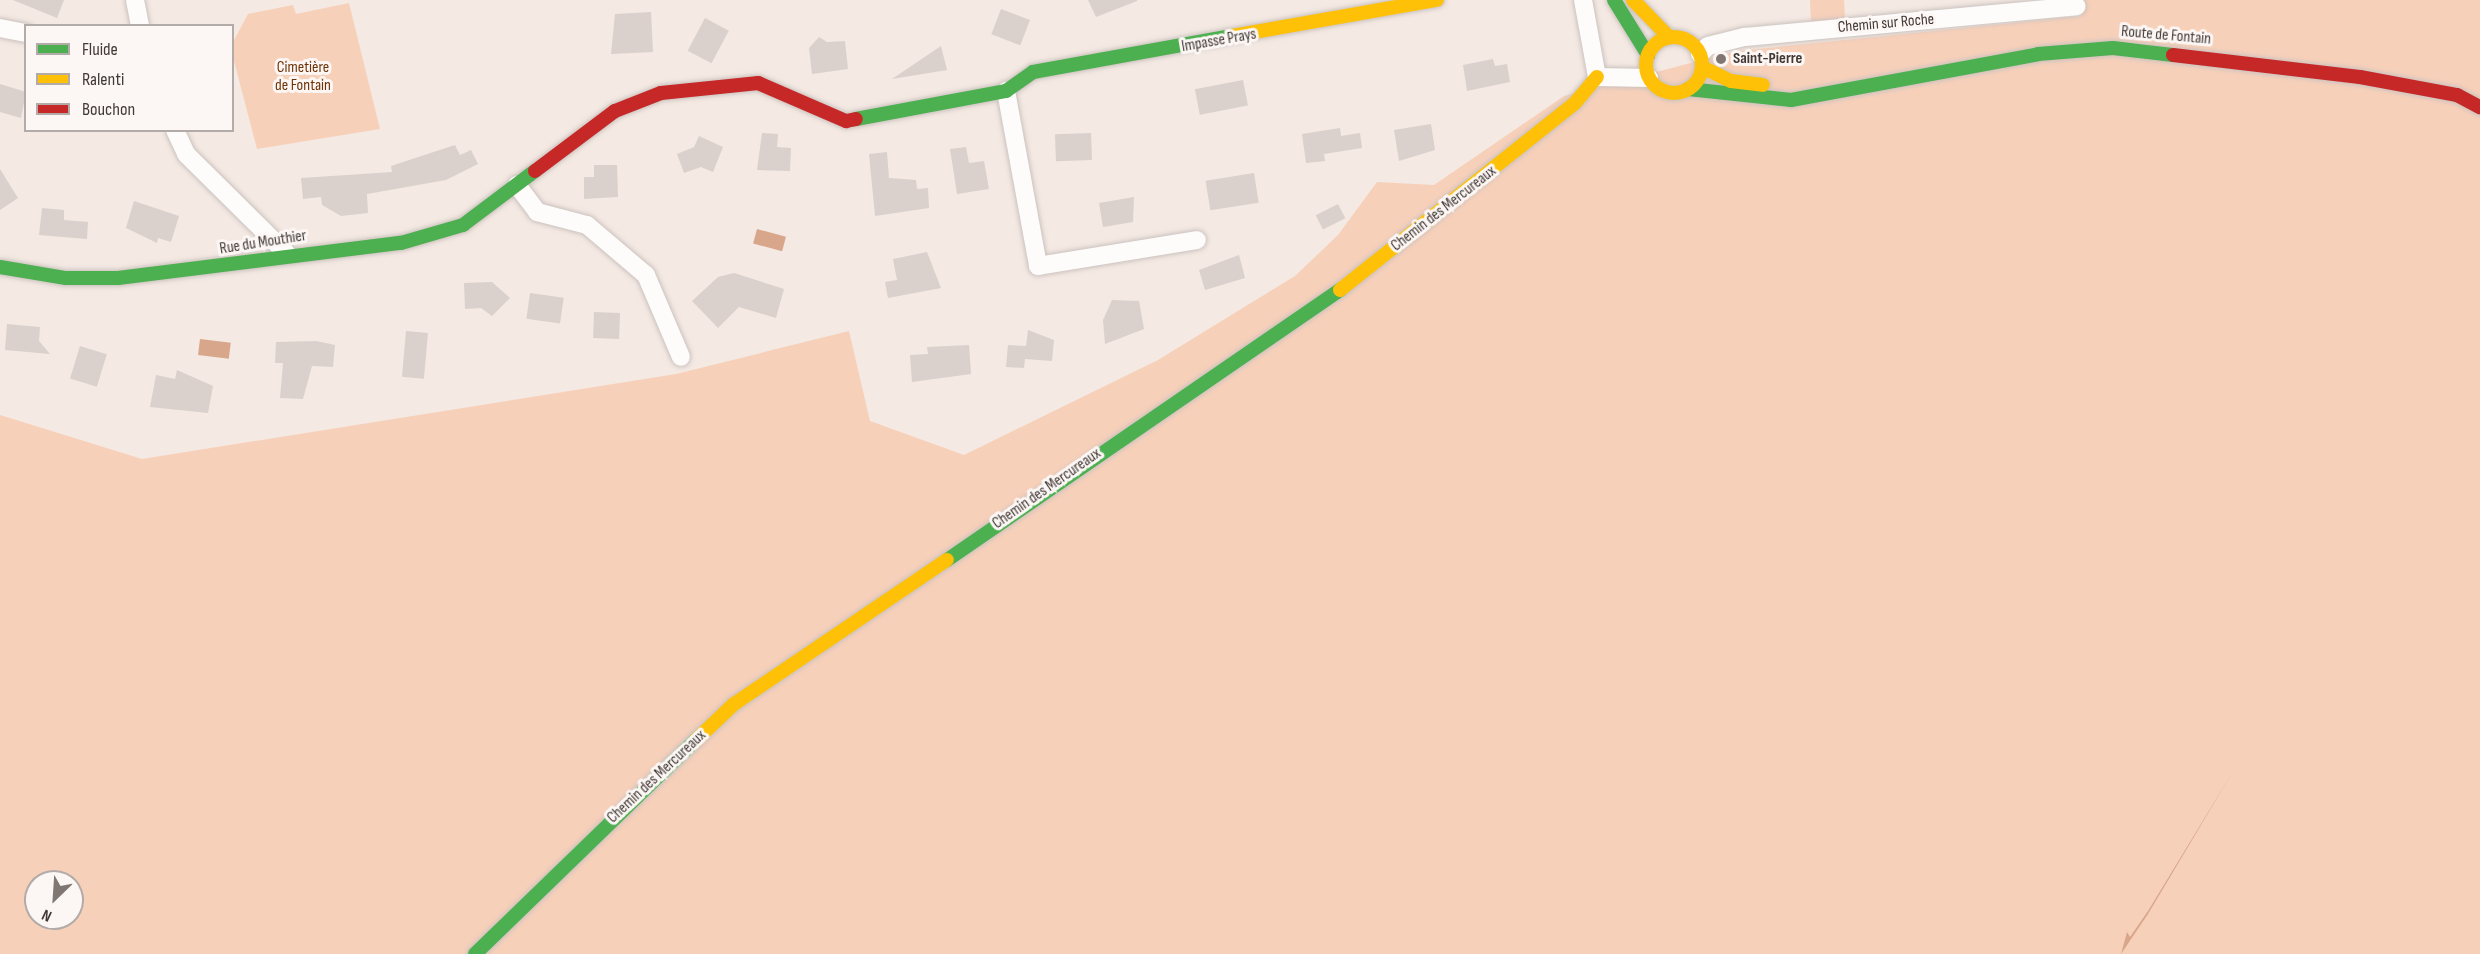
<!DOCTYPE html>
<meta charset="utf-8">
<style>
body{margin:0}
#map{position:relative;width:2480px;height:954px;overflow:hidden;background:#f4e9e3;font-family:"Sofia Sans Condensed",sans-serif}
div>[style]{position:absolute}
.green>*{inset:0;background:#f7d0ba}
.water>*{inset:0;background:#d8a68b;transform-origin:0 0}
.building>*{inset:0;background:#dad1cc;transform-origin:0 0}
.roads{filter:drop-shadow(0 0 2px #cbc2be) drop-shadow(0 0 2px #cbc2be)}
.street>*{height:18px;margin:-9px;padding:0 9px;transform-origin:9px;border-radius:9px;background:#fdfcfb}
.fast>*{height:14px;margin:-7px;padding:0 7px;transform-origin:7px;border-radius:7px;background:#4caf50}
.slow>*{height:14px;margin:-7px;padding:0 7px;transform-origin:7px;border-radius:7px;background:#ffc107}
.slow>.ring{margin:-7px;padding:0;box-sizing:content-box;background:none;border:14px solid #ffc107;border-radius:50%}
.jam>*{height:14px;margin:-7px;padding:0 7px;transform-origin:7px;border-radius:7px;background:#c62828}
.dots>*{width:16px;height:16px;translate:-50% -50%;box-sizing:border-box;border:3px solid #fcf7f5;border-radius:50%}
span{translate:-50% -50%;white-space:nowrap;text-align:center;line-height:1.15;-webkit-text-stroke:6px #fcf7f5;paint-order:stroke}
.street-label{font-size:16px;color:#423935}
.poi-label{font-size:16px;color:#423935;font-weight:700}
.left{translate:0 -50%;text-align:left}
.park-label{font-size:16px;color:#6f3205}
.legend{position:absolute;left:24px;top:24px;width:210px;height:108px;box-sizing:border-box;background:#fcf7f5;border:2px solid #b2aba8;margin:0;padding:8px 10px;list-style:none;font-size:18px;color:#423935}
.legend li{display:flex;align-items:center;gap:12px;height:30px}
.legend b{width:30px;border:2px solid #b2aba8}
.north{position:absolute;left:24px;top:870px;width:60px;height:60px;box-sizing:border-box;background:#fcf7f5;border:2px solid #b2aba8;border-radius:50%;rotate:205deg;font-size:16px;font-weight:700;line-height:24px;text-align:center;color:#423935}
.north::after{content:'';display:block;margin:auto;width:21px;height:27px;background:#807772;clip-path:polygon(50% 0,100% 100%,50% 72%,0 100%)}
</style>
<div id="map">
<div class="green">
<i style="clip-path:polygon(1810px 0,1844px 0,1845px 18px,1811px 22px)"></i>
<i style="clip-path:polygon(evenodd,2079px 0,2480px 0,2480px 954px,0 954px,0 415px,142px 459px,676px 374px,849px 331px,870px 421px,964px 455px,1158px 360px,1295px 276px,1338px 235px,1377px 182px,1434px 185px,1564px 96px,1737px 51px,2081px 16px,2079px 0,36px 882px,72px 882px,72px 918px,36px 918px,36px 882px)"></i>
<i style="clip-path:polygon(349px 3px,380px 129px,257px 149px,233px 57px,233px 42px,248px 14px,293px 5px,296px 14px)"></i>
</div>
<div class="water">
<i style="left:757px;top:229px;width:30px;height:15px;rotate:15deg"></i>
<i style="left:200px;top:339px;width:31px;height:16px;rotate:7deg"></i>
<i style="clip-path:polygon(2232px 773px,2148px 914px,2121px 954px,2127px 932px,2130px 937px,2148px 911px)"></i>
</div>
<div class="building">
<i style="clip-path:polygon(13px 0,64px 0,57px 18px)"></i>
<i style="clip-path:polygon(1088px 0,1137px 0,1137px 1px,1096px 17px)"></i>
<i style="left:1001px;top:9px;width:31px;height:27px;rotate:21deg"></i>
<i style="clip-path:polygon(651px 12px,653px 52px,611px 54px,615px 14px)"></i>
<i style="left:705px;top:18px;width:27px;height:37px;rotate:28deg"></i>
<i style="clip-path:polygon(819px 37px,827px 42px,845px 41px,848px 69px,812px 74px,809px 48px)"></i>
<i style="clip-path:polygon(941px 46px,947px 70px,892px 79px)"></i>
<i style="clip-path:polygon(1493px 59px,1495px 66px,1507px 64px,1510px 82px,1467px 91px,1463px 65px)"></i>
<i style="left:1243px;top:80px;width:26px;height:49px;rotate:79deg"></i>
<i style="clip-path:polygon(0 84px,26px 92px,21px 118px,0 112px)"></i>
<i style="clip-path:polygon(1431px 124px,1435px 150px,1399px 161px,1394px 130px)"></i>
<i style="clip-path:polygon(1340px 128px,1341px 136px,1360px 133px,1362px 148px,1324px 154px,1325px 161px,1306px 163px,1302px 134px)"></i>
<i style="clip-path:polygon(762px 133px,778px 134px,777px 147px,791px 148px,790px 171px,757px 170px)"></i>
<i style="left:1091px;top:133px;width:27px;height:36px;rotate:88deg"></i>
<i style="clip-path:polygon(699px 136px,723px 147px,713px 172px,701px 167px,684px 173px,677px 154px,694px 147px)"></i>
<i style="clip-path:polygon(455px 145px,460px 155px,471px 150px,478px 164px,446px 180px,367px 194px,368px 213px,341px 216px,322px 205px,321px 197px,303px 199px,301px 178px,392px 172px,391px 166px)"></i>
<i style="clip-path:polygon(966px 147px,969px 163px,984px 161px,989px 189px,957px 194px,950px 149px)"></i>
<i style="clip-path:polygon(887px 152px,889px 178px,916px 180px,917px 189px,928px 188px,929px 208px,875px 216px,869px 154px)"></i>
<i style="clip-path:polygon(594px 165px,617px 165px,618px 197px,584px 199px,584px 177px,594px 177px)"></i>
<i style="clip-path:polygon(0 169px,18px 198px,0 210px)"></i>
<i style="left:1254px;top:173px;width:30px;height:49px;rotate:81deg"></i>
<i style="clip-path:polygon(1134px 197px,1133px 222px,1103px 227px,1099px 203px)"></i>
<i style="clip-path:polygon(134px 201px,179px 216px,171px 242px,158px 238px,157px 243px,126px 228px)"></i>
<i style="left:1338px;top:204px;width:16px;height:25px;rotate:63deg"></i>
<i style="clip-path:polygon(42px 208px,64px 210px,64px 220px,88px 222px,87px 239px,39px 235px)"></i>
<i style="clip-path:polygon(927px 252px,941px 288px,888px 298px,885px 282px,897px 280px,893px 259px)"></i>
<i style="clip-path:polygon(1239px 255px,1245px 278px,1205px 290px,1199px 270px)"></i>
<i style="clip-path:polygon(734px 273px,784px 289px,776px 318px,739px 307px,718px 328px,692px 301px,718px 277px)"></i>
<i style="clip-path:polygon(492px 282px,510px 298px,492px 316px,481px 308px,465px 309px,464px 283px)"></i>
<i style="left:530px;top:293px;width:34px;height:26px;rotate:8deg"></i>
<i style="clip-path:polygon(1112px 300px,1139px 301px,1144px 329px,1105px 344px,1103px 320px)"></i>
<i style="left:594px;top:312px;width:26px;height:26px;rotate:2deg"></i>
<i style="clip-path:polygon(7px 324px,40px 327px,39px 341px,50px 354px,5px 350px)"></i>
<i style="clip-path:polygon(1028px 330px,1054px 340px,1052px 361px,1025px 359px,1024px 368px,1006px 367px,1008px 345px,1026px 346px)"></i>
<i style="left:406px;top:331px;width:22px;height:46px;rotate:5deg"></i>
<i style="clip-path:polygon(316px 341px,335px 345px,333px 367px,312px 366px,303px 399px,280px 398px,283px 363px,275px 363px,276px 342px)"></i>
<i style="clip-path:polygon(969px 345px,971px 374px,912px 382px,910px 355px,928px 354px,927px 347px)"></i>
<i style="left:80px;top:346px;width:28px;height:34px;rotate:17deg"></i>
<i style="clip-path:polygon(177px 370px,213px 386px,208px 413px,150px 407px,156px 375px,175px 379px)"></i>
</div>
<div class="roads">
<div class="street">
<i style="left:135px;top:0;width:26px;rotate:79deg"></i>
<i style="left:1583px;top:0;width:78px;rotate:79.7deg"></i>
<i style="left:1597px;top:77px;width:52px;rotate:1.1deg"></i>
<i style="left:0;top:28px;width:26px;rotate:11deg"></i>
<i style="left:1700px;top:54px;width:11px;rotate:-45deg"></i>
<i style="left:1708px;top:46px;width:38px;rotate:-14deg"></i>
<i style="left:1745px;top:37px;width:333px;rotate:-5.3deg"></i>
<i style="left:1006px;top:91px;width:178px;rotate:79.6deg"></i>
<i style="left:1038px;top:266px;width:161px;rotate:-9.3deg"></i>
<i style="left:175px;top:130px;width:26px;rotate:65deg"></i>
<i style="left:186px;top:154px;width:141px;rotate:44.7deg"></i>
<i style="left:517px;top:185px;width:34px;rotate:53deg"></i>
<i style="left:537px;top:212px;width:52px;rotate:14.6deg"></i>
<i style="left:587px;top:225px;width:77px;rotate:40.3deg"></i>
<i style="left:646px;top:275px;width:89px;rotate:66.9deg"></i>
</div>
<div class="fast">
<i style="left:1614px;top:0;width:65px;rotate:58.3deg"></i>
<i style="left:1688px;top:89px;width:104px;rotate:6.1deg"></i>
<i style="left:1791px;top:100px;width:251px;rotate:-10.5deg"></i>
<i style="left:2038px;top:54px;width:75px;rotate:-4.6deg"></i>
<i style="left:2113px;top:48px;width:60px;rotate:6.7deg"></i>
<i style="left:856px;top:119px;width:153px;rotate:-10.6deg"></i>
<i style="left:1006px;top:91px;width:33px;rotate:-35deg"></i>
<i style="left:1033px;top:72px;width:202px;rotate:-10.3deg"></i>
<i style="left:0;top:267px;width:67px;rotate:9.5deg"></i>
<i style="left:66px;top:278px;width:52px"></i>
<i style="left:118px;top:278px;width:285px;rotate:-7.1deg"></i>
<i style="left:401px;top:243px;width:65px;rotate:-16.2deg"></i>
<i style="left:463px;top:225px;width:90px;rotate:-36.9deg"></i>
<i style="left:947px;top:560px;width:477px;rotate:-34.5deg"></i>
<i style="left:475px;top:954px;width:308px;rotate:-44.1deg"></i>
</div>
<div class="slow">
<i style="left:1633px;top:0;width:52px;rotate:45.8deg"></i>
<i style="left:1232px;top:36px;width:208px;rotate:-10deg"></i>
<i class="ring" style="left:1646px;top:37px;width:42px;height:42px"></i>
<i style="left:1702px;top:67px;width:32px;rotate:26deg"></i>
<i style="left:1731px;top:81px;width:32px;rotate:7deg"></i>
<i style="left:1340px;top:290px;width:300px;rotate:-38.5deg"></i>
<i style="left:1575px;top:103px;width:34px;rotate:-50deg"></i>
<i style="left:696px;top:740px;width:52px;rotate:-43.5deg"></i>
<i style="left:734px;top:704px;width:257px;rotate:-34.1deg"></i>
</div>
<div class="jam">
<i style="left:2173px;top:55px;width:188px;rotate:6.7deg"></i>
<i style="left:2360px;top:77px;width:99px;rotate:10.5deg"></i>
<i style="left:2457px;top:95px;width:26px;rotate:28deg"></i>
<i style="left:535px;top:171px;width:100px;rotate:-36.9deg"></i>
<i style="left:615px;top:111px;width:49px;rotate:-21.4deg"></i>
<i style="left:661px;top:93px;width:98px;rotate:-5.9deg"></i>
<i style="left:758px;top:83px;width:96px;rotate:23.4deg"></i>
<i style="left:846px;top:121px;width:10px;rotate:-11deg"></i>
</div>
</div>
<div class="dots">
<i style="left:1721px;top:59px;background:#807772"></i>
</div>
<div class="street-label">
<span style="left:1886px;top:24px;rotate:-5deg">Chemin sur Roche</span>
<span style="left:2166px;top:36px;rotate:5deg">Route de Fontain</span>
<span style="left:1219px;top:41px;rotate:-10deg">Impasse Prays</span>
<span style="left:1444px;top:209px;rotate:-38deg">Chemin des Mercureaux</span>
<span style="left:263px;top:243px;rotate:-9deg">Rue du Mouthier</span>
<span style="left:1047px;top:489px;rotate:-35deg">Chemin des Mercureaux</span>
<span style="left:657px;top:777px;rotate:-43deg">Chemin des Mercureaux</span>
</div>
<div class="poi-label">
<span class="left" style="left:1733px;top:59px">Saint-Pierre</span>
</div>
<div class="park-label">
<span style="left:303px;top:77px">Cimetière<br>de Fontain</span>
</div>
<ul class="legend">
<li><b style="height:8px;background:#4caf50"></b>Fluide</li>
<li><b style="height:8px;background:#ffc107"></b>Ralenti</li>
<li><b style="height:8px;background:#c62828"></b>Bouchon</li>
</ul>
<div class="north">N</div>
</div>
